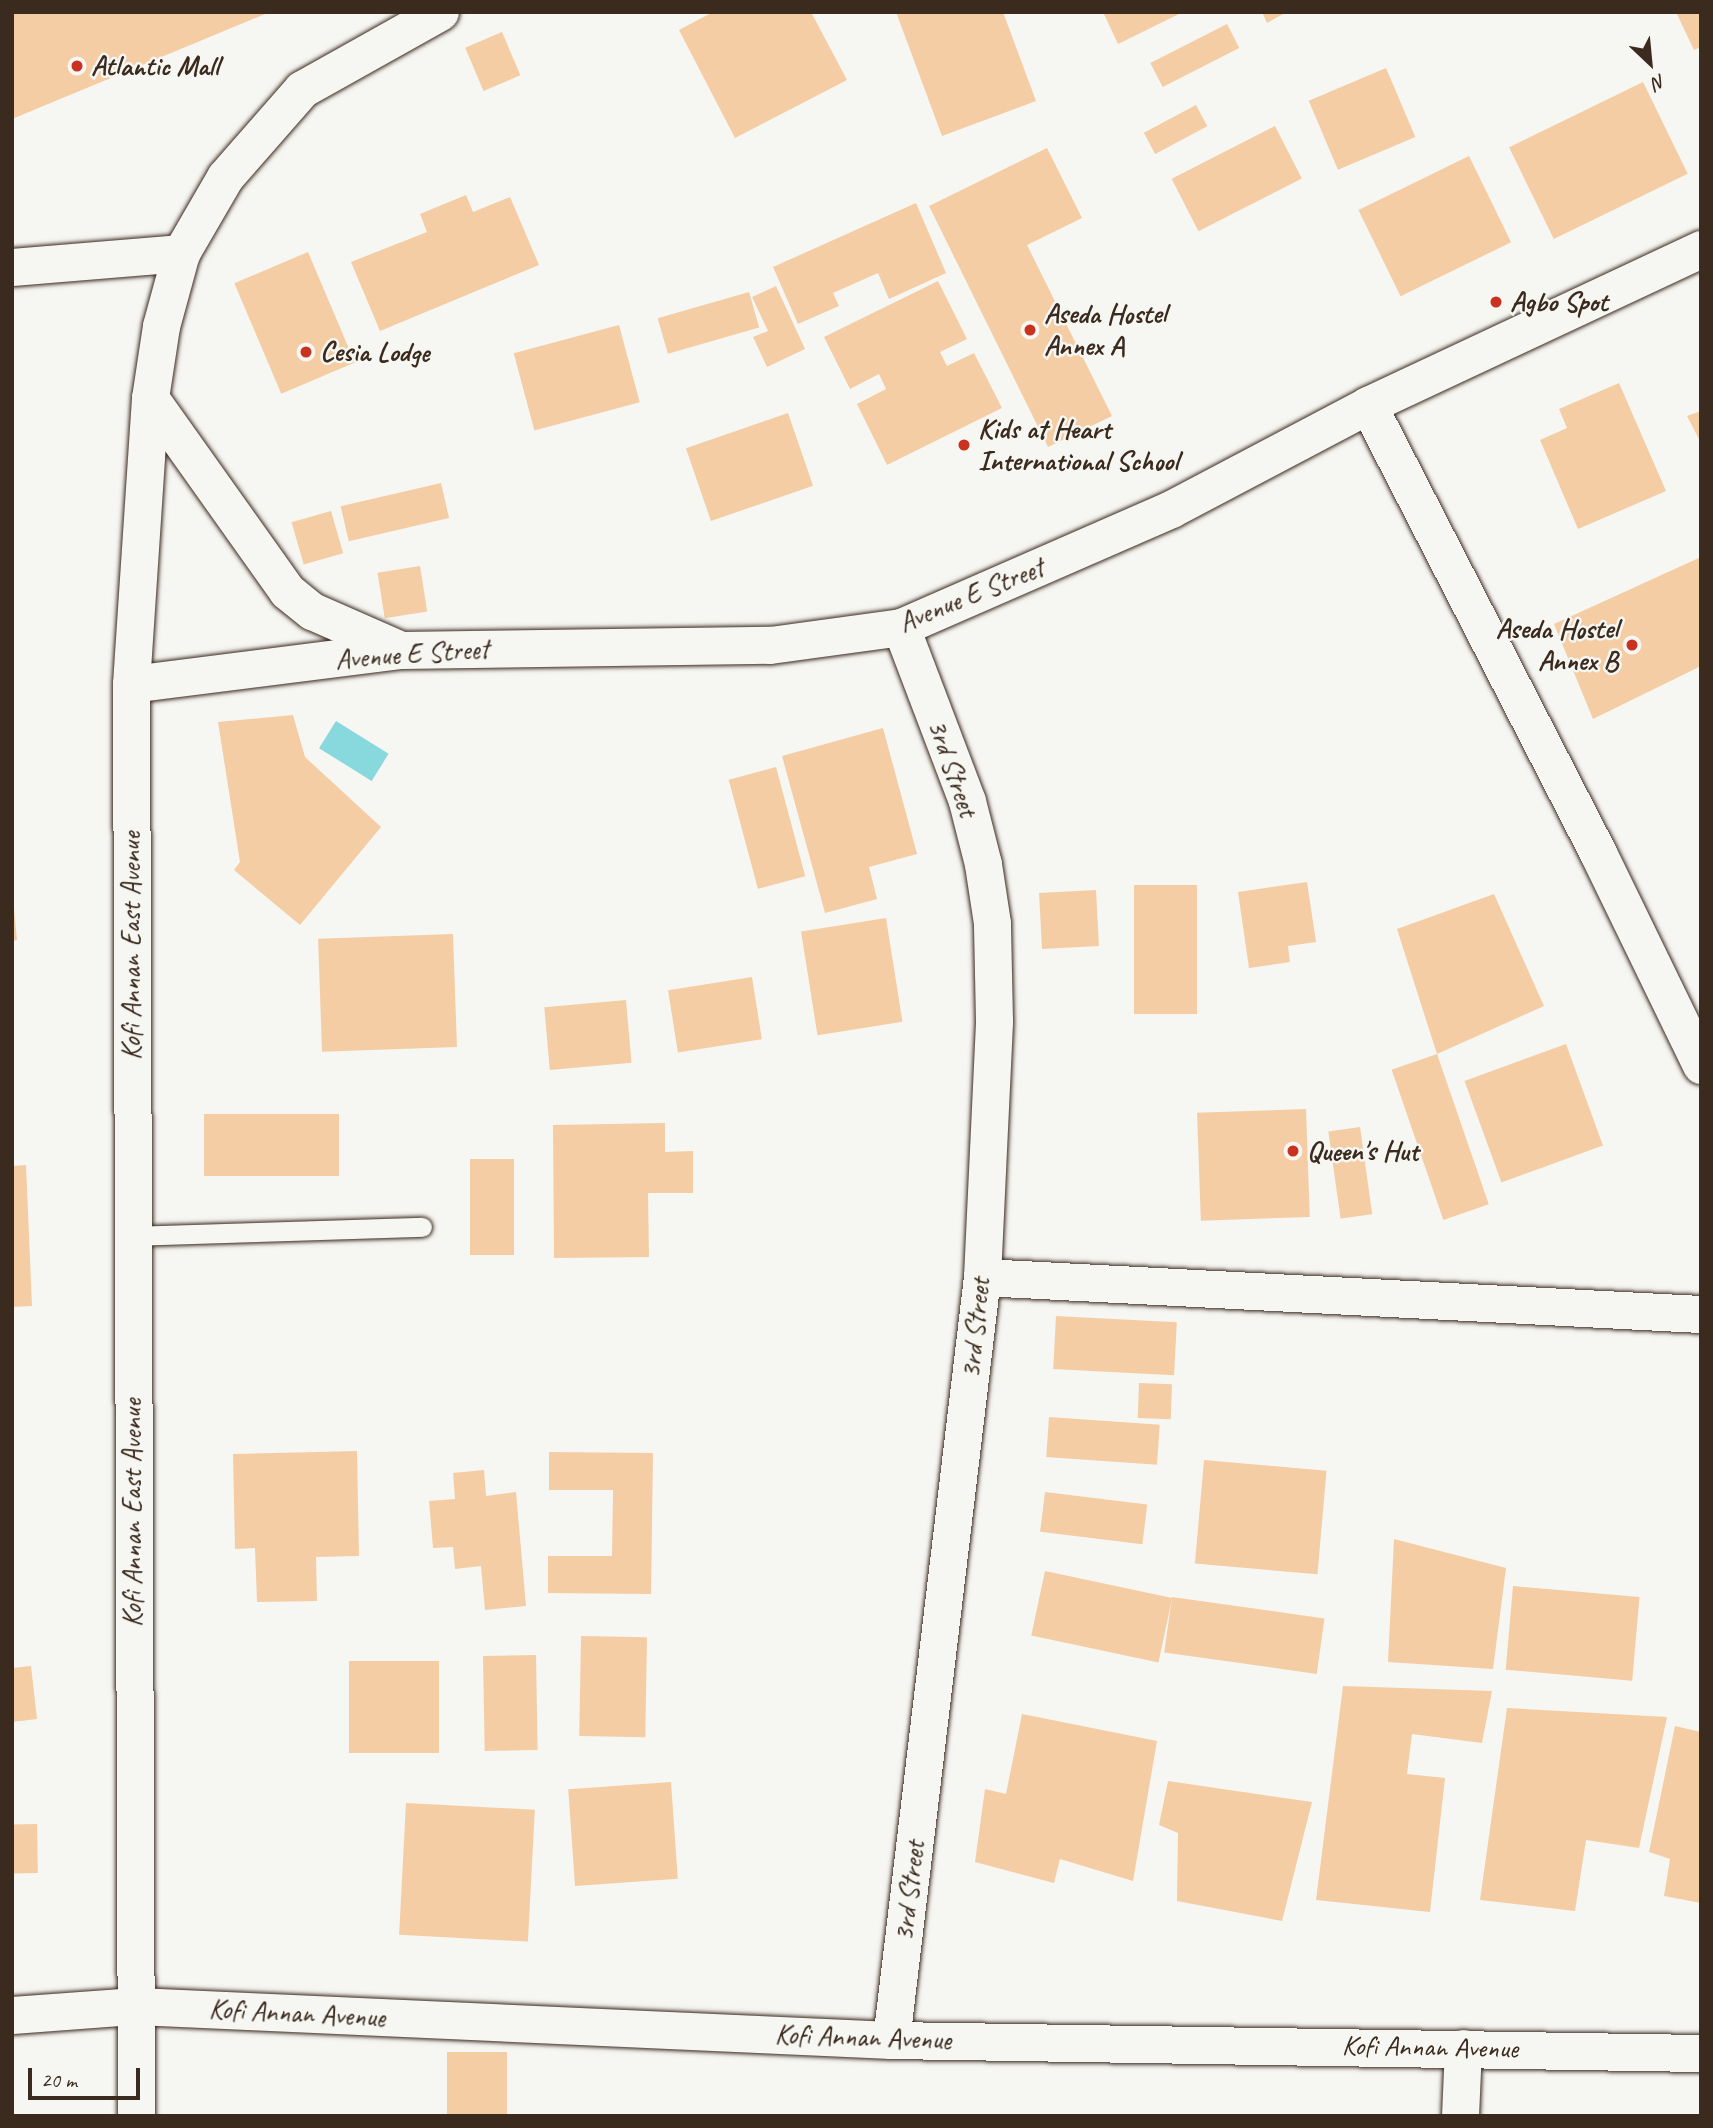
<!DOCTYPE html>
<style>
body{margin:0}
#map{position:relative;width:1713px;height:2128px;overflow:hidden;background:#f6f6f2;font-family:Caveat,sans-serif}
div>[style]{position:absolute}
.water>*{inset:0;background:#88d9de;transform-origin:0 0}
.building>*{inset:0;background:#f5cda4;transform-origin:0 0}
.roads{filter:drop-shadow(0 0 2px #3b2a1e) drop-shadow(0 0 2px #3b2a1e)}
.lane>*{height:19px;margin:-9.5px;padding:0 9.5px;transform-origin:9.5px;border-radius:9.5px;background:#f6f6f2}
.street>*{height:37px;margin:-18.5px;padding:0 18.5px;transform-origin:18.5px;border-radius:18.5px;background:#f6f6f2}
.dots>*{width:19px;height:19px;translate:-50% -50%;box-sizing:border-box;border:4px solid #f6f6f2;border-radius:50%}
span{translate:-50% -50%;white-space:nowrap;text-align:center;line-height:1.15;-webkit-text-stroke:5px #f6f6f2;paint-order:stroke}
.poi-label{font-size:28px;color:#3b2a1e;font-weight:700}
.left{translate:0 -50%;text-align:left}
.right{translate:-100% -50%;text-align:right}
.street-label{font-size:28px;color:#3b2a1e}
.frame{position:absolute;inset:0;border:14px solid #3b2a1e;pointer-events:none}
.north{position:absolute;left:1615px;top:28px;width:70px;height:70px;-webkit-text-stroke:5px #f6f6f2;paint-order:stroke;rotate:154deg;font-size:19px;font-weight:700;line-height:28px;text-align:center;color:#3b2a1e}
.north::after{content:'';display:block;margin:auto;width:24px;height:32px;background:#3b2a1e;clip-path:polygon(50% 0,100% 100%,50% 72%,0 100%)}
.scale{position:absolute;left:28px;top:2068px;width:112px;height:32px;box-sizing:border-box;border:4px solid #3b2a1e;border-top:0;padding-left:9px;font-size:21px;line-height:24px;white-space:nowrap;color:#3b2a1e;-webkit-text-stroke:5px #f6f6f2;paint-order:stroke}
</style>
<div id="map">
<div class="water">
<i style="left:336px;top:721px;width:62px;height:32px;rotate:32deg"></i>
</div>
<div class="building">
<i style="clip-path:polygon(12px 12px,270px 12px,12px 119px)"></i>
<i style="clip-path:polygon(713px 12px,811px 12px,847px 80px,735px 138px,679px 30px)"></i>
<i style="clip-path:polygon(896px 12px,1003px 12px,1036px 101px,942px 136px)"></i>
<i style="clip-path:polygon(1103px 12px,1183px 12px,1118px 44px)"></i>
<i style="clip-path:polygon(1262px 12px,1287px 12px,1267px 23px)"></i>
<i style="clip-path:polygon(1676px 12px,1701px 12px,1701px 47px,1694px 50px)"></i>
<i style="left:1227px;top:24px;width:27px;height:86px;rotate:63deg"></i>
<i style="left:502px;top:32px;width:47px;height:40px;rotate:67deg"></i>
<i style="left:1386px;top:68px;width:75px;height:84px;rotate:67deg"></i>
<i style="left:1643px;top:82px;width:102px;height:149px;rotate:64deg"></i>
<i style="left:1196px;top:105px;width:24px;height:59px;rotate:62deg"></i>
<i style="left:1275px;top:126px;width:59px;height:116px;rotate:63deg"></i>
<i style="clip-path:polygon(1047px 148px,1082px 218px,1027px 245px,1112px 416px,1048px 447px,929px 206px)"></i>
<i style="left:1469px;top:156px;width:96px;height:123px;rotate:64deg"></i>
<i style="clip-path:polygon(466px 195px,473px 212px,510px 197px,539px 265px,380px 331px,351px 262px,427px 232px,420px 214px)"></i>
<i style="clip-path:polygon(916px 203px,946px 273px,889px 299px,878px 273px,833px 293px,839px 306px,798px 324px,773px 267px)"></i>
<i style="left:308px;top:252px;width:120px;height:80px;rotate:67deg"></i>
<i style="clip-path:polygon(938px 281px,967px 339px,940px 352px,947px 366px,974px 353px,1002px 408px,887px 465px,857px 404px,886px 389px,879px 374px,850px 389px,824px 337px)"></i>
<i style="clip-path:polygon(776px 286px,805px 349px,767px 367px,753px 337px,768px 331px,752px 297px)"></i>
<i style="left:749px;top:292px;width:37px;height:95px;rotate:74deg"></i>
<i style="left:619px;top:325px;width:80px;height:109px;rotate:75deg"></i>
<i style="clip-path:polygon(1619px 383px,1666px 491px,1578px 529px,1540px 440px,1567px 428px,1559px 409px)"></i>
<i style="clip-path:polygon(1701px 411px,1701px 443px,1687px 416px)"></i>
<i style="left:788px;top:413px;width:77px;height:108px;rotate:71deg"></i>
<i style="left:441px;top:483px;width:36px;height:103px;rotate:77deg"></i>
<i style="left:331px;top:511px;width:44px;height:41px;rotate:74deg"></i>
<i style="clip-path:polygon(1701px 557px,1701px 666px,1593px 719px,1554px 624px)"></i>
<i style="left:420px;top:566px;width:46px;height:43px;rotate:81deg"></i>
<i style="clip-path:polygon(293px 715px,305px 757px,381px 827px,300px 925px,234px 870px,240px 862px,218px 722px)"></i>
<i style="clip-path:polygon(883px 728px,917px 854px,869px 867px,877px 899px,825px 913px,782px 756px)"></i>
<i style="left:776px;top:767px;width:113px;height:49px;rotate:75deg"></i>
<i style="clip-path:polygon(1307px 882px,1316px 942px,1288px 946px,1290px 962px,1249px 968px,1238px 892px)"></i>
<i style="left:1134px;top:885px;width:63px;height:129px"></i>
<i style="left:1096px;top:890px;width:56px;height:57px;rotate:87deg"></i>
<i style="clip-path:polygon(1494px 894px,1544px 1006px,1437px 1054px,1397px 929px)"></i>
<i style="clip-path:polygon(14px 909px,17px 940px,12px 941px,12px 910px)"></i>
<i style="left:886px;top:918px;width:105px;height:86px;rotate:81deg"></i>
<i style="left:453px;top:934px;width:113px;height:135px;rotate:88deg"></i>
<i style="left:752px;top:977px;width:63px;height:85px;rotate:81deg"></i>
<i style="left:626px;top:1000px;width:63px;height:82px;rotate:85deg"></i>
<i style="left:1566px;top:1044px;width:108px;height:108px;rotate:70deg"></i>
<i style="left:1437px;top:1054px;width:159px;height:48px;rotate:71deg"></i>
<i style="left:1306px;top:1109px;width:108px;height:109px;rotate:88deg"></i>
<i style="left:339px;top:1114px;width:62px;height:135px;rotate:90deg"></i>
<i style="clip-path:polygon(665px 1123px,665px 1152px,693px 1151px,693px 1193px,648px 1193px,649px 1257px,554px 1258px,553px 1125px)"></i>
<i style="left:1360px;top:1127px;width:88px;height:32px;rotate:82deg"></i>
<i style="left:470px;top:1159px;width:44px;height:96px"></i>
<i style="clip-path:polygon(26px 1165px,32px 1306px,12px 1307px,12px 1166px)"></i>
<i style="left:1056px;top:1316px;width:121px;height:53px;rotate:3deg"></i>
<i style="left:1139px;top:1383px;width:33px;height:35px;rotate:2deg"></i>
<i style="left:1049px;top:1417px;width:111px;height:40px;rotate:4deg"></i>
<i style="clip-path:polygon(357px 1451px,359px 1556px,316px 1557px,317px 1601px,257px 1602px,255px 1548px,235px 1549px,233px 1454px)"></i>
<i style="clip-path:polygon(549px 1452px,653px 1453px,651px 1594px,548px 1593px,548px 1556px,612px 1556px,613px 1490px,549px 1490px)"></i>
<i style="left:1204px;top:1460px;width:123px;height:104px;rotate:5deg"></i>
<i style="clip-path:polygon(484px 1470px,486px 1496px,516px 1492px,526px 1606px,485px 1610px,481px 1566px,455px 1569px,453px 1547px,433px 1548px,429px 1501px,455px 1499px,453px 1473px)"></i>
<i style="left:1045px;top:1492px;width:103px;height:40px;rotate:7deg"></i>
<i style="clip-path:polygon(1394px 1539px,1506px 1568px,1493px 1669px,1388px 1662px)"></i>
<i style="left:1045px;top:1571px;width:130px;height:66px;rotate:12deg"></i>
<i style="left:1513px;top:1586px;width:127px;height:84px;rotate:5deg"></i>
<i style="left:1172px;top:1597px;width:154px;height:56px;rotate:8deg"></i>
<i style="left:581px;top:1636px;width:66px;height:100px;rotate:1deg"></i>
<i style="left:536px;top:1655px;width:95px;height:53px;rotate:89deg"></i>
<i style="left:439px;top:1661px;width:92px;height:90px;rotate:90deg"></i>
<i style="clip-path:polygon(31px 1666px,37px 1719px,12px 1722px,12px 1668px)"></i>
<i style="clip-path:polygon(1343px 1686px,1492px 1691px,1482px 1743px,1412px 1734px,1407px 1774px,1445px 1778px,1430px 1912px,1316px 1900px)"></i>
<i style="clip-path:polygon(1507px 1708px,1667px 1717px,1639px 1848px,1586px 1840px,1575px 1911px,1480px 1900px)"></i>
<i style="clip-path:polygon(1022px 1714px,1157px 1741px,1133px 1881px,1060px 1859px,1054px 1883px,975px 1862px,985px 1789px,1006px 1794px)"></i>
<i style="clip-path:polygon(1675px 1726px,1701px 1732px,1701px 1903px,1664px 1896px,1670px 1859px,1649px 1852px)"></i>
<i style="clip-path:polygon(1168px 1781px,1312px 1802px,1282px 1921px,1177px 1901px,1178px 1833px,1159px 1825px)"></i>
<i style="left:671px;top:1782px;width:97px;height:103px;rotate:86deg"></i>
<i style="left:406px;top:1803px;width:129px;height:132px;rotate:3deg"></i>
<i style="left:37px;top:1824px;width:49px;height:25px;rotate:89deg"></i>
<i style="left:447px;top:2052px;width:60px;height:64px"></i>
</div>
<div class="roads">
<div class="lane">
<i style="left:131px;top:1236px;width:291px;rotate:-1.8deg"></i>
</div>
<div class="street">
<i style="left:12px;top:267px;width:170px;rotate:-4.7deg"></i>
<i style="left:150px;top:398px;width:237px;rotate:54.6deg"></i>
<i style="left:287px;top:591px;width:32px;rotate:39deg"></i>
<i style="left:312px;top:611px;width:97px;rotate:23.7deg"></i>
<i style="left:1368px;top:405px;width:504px;rotate:62.82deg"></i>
<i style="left:1598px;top:853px;width:236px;rotate:64.1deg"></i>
<i style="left:131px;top:684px;width:272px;rotate:-7.2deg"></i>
<i style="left:401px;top:650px;width:369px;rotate:-0.8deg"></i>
<i style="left:770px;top:645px;width:132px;rotate:-7.8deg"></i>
<i style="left:901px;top:627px;width:295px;rotate:-23.6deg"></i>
<i style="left:1171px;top:509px;width:223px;rotate:-27.8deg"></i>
<i style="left:1368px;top:405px;width:368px;rotate:-25.1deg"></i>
<i style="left:982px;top:1277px;width:720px;rotate:2.95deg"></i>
<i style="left:12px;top:2015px;width:124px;rotate:-4.2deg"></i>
<i style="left:136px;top:2006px;width:756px;rotate:2.58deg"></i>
<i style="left:891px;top:2040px;width:810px;rotate:0.92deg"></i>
<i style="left:891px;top:2040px;width:768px;rotate:-83.2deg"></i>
<i style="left:982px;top:1277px;width:256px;rotate:-87.3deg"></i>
<i style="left:994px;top:1021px;width:98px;rotate:-91.2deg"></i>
<i style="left:992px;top:923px;width:60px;rotate:-98.7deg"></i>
<i style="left:983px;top:864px;width:65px;rotate:-104.3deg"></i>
<i style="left:967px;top:801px;width:186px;rotate:-110.8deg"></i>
<i style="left:136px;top:2116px;width:1432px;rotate:-90.2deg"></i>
<i style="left:131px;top:684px;width:287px;rotate:-86.2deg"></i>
<i style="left:150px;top:398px;width:73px;rotate:-81.3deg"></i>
<i style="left:161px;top:326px;width:76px;rotate:-74.7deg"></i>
<i style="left:181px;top:253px;width:88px;rotate:-59.9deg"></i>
<i style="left:225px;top:177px;width:117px;rotate:-48.8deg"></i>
<i style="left:302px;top:89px;width:158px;rotate:-29.2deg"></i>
<i style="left:1460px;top:2116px;width:68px;rotate:-87.5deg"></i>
</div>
</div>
<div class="dots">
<i style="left:77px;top:66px;background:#c8321e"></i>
<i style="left:1496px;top:302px;background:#c8321e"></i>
<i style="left:1030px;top:330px;background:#c8321e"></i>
<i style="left:306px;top:352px;background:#c8321e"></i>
<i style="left:964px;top:445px;background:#c8321e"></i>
<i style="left:1632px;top:645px;background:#c8321e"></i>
<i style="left:1293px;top:1151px;background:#c8321e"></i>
</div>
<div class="poi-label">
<span class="left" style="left:91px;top:66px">Atlantic Mall</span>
<span class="left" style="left:1510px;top:302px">Agbo Spot</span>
<span class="left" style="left:1044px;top:330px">Aseda Hostel<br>Annex A</span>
<span class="left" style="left:320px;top:352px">Cesia Lodge</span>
<span class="left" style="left:978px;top:445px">Kids at Heart<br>International School</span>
<span class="right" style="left:1618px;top:645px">Aseda Hostel<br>Annex B</span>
<span class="left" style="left:1307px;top:1151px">Queen's Hut</span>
</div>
<div class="street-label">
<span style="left:971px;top:595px;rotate:-22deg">Avenue E Street</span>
<span style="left:412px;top:654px;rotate:-4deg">Avenue E Street</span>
<span style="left:953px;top:768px;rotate:71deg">3rd Street</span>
<span style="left:131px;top:946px;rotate:-90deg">Kofi Annan East Avenue</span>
<span style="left:975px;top:1328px;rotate:-84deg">3rd Street</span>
<span style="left:132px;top:1513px;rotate:-90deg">Kofi Annan East Avenue</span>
<span style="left:909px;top:1891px;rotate:-83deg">3rd Street</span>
<span style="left:297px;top:2013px;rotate:3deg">Kofi Annan Avenue</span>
<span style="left:863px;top:2037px;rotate:2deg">Kofi Annan Avenue</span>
<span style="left:1430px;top:2047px;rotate:1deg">Kofi Annan Avenue</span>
</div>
<div class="frame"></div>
<div class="north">N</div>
<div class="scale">20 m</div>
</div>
